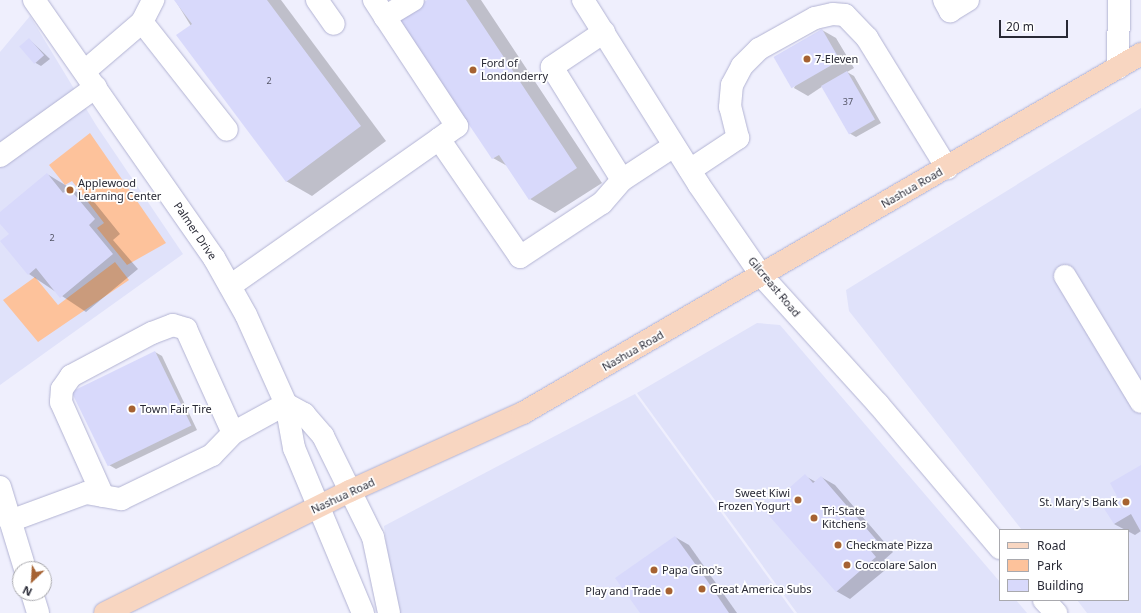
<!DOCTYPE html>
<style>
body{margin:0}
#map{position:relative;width:1141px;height:613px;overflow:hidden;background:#efeffd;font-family:"Noto Sans",sans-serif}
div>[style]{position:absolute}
.built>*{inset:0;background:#e0e2fa}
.green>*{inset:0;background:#fdc29b}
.shadow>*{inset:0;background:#0003}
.building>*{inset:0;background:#d8d9fb;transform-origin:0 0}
.roads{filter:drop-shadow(0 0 1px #b2b3d3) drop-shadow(0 0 1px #b2b3d3)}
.minor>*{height:22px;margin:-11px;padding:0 11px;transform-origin:11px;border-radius:11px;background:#fff}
.major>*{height:22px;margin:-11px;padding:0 11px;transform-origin:11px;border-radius:11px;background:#f8d6c1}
.dots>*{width:11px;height:11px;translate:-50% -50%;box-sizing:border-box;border:2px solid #fff;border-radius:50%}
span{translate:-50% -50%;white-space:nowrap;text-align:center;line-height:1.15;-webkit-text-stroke:3.5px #fff;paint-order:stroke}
.number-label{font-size:9px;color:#545566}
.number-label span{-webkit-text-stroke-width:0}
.poi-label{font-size:11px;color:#282935}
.left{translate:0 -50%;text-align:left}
.right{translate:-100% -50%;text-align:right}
.street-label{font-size:11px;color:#282935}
.legend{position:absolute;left:999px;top:529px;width:130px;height:72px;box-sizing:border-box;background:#fff;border:1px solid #a9a9ae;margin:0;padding:5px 7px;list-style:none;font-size:12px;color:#282935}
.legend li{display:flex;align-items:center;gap:8px;height:20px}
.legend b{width:20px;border:1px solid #a9a9ae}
.north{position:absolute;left:12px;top:561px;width:40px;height:40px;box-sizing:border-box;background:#fff;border:1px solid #a9a9ae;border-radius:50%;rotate:205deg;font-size:11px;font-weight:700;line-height:16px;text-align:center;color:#282935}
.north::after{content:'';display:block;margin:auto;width:14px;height:18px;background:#a66232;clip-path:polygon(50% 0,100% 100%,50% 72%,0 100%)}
.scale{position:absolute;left:999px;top:20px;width:69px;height:18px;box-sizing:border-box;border:2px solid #282935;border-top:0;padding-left:5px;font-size:12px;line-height:14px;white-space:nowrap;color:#282935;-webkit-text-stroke:3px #fff;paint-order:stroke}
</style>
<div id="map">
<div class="built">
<i style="clip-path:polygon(30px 16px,96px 125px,183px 254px,0 385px,0 52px)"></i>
<i style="clip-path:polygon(1141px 108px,1141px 613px,1087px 613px,1077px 600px,1128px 600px,1128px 530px,1022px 530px,849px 311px,846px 290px)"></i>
<i style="clip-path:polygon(757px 323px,780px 325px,1000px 582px,1000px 600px,1016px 600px,1027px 613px,797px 613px,637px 393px)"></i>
<i style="clip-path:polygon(635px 394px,794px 613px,395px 613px,384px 526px)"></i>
</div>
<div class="green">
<i style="clip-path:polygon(90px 133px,166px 243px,127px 265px,97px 228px,104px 223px,72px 181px,65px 185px,49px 165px)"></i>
<i style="clip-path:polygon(115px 262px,129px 280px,38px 342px,3px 300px,35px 277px,58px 305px)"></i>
</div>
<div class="shadow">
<i style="clip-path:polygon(175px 0,281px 0,386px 141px,312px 196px,286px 181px)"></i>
<i style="clip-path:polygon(429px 0,481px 0,602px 183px,555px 213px,530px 199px,509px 167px,493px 158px)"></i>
<i style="clip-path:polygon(822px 30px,836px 38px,854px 68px,847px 72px,854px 76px,881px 123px,856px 137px,849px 133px,823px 86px,808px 96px,794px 88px)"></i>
<i style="clip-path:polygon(29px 39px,50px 59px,41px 66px,34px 62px)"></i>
<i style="clip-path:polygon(47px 174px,95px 203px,120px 234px,113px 240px,138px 269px,86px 312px,29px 274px,10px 234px,0 222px,0 213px)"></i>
<i style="clip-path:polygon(155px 352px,162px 356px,197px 430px,116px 469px,109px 465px)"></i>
<i style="clip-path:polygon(1141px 466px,1141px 531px,1135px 535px,1114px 524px,1120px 498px)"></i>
<i style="clip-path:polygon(805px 476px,816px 482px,821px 477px,835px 485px,893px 552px,884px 560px,890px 566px,850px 599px,836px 591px)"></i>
<i style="clip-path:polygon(675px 537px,689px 545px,737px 613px,641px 613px)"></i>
</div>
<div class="building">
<i style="clip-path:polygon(174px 0,267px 0,361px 126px,286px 182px,176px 35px,192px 24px)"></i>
<i style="clip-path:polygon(427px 0,466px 0,577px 168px,529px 200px,499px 155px,492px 159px,398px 19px)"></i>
<i style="left:822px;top:29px;width:36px;height:56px;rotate:60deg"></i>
<i style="left:29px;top:38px;width:23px;height:13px;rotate:49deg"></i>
<i style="left:847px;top:71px;width:56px;height:30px;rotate:60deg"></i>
<i style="clip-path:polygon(47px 173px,63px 193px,69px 188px,95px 219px,89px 225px,113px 254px,60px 298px,36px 268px,28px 275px,0 241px,9px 234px,0 224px,0 212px)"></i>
<i style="left:155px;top:351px;width:83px;height:93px;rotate:64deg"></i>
<i style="clip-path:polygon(1141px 465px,1141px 532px,1131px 514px,1114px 524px,1103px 507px,1118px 498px,1110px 483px)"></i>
<i style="clip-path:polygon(805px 474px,813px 483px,821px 476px,879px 543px,871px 551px,876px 557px,836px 592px,764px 510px)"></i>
<i style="clip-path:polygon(675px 536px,706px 579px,729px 613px,640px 613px,615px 578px)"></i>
</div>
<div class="roads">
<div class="minor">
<i style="left:34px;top:0;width:315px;rotate:55.1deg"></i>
<i style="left:214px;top:258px;width:65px;rotate:60.7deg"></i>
<i style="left:246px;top:315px;width:98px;rotate:65.8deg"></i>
<i style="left:286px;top:404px;width:45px;rotate:79.7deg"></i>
<i style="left:294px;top:448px;width:179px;rotate:67.3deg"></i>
<i style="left:317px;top:0;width:29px;rotate:55deg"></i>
<i style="left:374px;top:0;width:20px;rotate:57deg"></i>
<i style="left:413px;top:0;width:33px;rotate:149deg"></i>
<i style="left:385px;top:17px;width:131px;rotate:56.6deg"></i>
<i style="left:457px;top:126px;width:22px;rotate:144deg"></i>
<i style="left:583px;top:0;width:218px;rotate:57.9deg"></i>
<i style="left:699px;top:185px;width:109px;rotate:55.4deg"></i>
<i style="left:761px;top:275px;width:174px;rotate:47.8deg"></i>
<i style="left:878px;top:404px;width:189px;rotate:49.7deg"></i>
<i style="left:944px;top:0;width:13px;rotate:61deg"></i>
<i style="left:950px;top:11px;width:21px;rotate:-31deg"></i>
<i style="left:142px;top:22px;width:137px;rotate:51.8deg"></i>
<i style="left:604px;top:32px;width:63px;rotate:146.1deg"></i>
<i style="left:552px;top:67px;width:133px;rotate:58.2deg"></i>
<i style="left:1118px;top:68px;width:68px;rotate:-89.2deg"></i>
<i style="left:86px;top:70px;width:74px;rotate:-40.6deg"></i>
<i style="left:142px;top:22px;width:25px;rotate:-63deg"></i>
<i style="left:0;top:156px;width:118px;rotate:-35.7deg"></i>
<i style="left:690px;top:170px;width:58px;rotate:-33.7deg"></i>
<i style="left:738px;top:138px;width:32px;rotate:-104deg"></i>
<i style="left:730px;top:107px;width:22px;rotate:-85deg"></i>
<i style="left:732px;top:85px;width:21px;rotate:-62deg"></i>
<i style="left:742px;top:66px;width:24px;rotate:-45deg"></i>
<i style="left:759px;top:49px;width:64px;rotate:-29deg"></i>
<i style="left:815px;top:18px;width:18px;rotate:-13deg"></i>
<i style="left:833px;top:14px;width:12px;rotate:5deg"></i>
<i style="left:845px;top:15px;width:32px;rotate:46deg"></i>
<i style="left:867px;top:38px;width:153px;rotate:58.4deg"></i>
<i style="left:1065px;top:276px;width:147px;rotate:58.9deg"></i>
<i style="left:230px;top:286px;width:256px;rotate:-35.1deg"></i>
<i style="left:439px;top:139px;width:143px;rotate:55.5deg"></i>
<i style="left:520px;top:257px;width:98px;rotate:-33.4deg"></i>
<i style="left:602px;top:203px;width:30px;rotate:-49deg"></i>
<i style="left:622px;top:180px;width:62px;rotate:-33.2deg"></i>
<i style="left:286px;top:404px;width:21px;rotate:29deg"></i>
<i style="left:304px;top:414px;width:29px;rotate:49deg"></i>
<i style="left:323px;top:436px;width:113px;rotate:63.7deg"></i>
<i style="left:373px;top:537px;width:78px;rotate:78.1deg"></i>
<i style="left:0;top:487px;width:86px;rotate:73deg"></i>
<i style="left:103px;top:496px;width:103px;rotate:-114.1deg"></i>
<i style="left:61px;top:402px;width:13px;rotate:-86deg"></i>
<i style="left:62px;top:389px;width:16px;rotate:-55deg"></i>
<i style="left:71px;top:376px;width:92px;rotate:-28deg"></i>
<i style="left:152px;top:333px;width:22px;rotate:-21deg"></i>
<i style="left:173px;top:325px;width:14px;rotate:17deg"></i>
<i style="left:186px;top:329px;width:114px;rotate:65.7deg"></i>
<i style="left:10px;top:521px;width:81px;rotate:-20.2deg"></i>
<i style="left:86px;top:493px;width:36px;rotate:10deg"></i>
<i style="left:121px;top:499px;width:101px;rotate:-25.8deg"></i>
<i style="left:212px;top:455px;width:30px;rotate:-46deg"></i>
<i style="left:233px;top:433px;width:60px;rotate:-28.7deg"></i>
<i style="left:32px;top:593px;width:21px;rotate:73deg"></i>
<i style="left:1044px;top:600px;width:18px;rotate:47deg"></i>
</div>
<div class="major">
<i style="left:105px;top:613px;width:274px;rotate:-26.5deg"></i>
<i style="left:350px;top:491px;width:190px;rotate:-24.3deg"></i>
<i style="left:523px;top:413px;width:715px;rotate:-30.15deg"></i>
</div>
</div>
<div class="dots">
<i style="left:807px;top:59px;background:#a66232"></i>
<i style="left:473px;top:70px;background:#a66232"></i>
<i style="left:70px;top:190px;background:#a66232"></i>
<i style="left:132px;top:409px;background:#a66232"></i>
<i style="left:798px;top:500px;background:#a66232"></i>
<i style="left:1126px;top:502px;background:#a66232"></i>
<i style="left:814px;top:518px;background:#a66232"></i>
<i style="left:838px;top:545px;background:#a66232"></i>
<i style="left:847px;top:565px;background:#a66232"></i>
<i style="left:654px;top:570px;background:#a66232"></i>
<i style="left:702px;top:589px;background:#a66232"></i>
<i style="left:669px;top:591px;background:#a66232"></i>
</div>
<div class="number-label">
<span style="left:269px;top:81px">2</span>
<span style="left:848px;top:102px">37</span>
<span style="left:52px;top:238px">2</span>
</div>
<div class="poi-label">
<span class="left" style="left:815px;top:59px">7-Eleven</span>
<span class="left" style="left:481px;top:70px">Ford of<br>Londonderry</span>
<span class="left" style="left:78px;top:190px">Applewood<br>Learning Center</span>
<span class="left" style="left:140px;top:409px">Town Fair Tire</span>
<span class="right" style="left:790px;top:500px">Sweet Kiwi<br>Frozen Yogurt</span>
<span class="right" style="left:1118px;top:502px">St. Mary's Bank</span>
<span class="left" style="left:822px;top:518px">Tri-State<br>Kitchens</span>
<span class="left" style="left:846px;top:545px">Checkmate Pizza</span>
<span class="left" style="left:855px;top:565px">Coccolare Salon</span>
<span class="left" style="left:662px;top:570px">Papa Gino's</span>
<span class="left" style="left:710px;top:589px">Great America Subs</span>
<span class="right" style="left:661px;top:591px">Play and Trade</span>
</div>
<div class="street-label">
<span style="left:912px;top:188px;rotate:-30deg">Nashua Road</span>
<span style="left:195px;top:231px;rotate:56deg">Palmer Drive</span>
<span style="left:774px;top:287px;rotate:50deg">Gilcreast Road</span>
<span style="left:633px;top:351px;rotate:-30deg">Nashua Road</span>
<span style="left:343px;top:496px;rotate:-25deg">Nashua Road</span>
</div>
<ul class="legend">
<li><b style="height:5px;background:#f8d6c1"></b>Road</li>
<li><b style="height:11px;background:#fdc29b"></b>Park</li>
<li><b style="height:11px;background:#d8d9fb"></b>Building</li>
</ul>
<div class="north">N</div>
<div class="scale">20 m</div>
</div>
